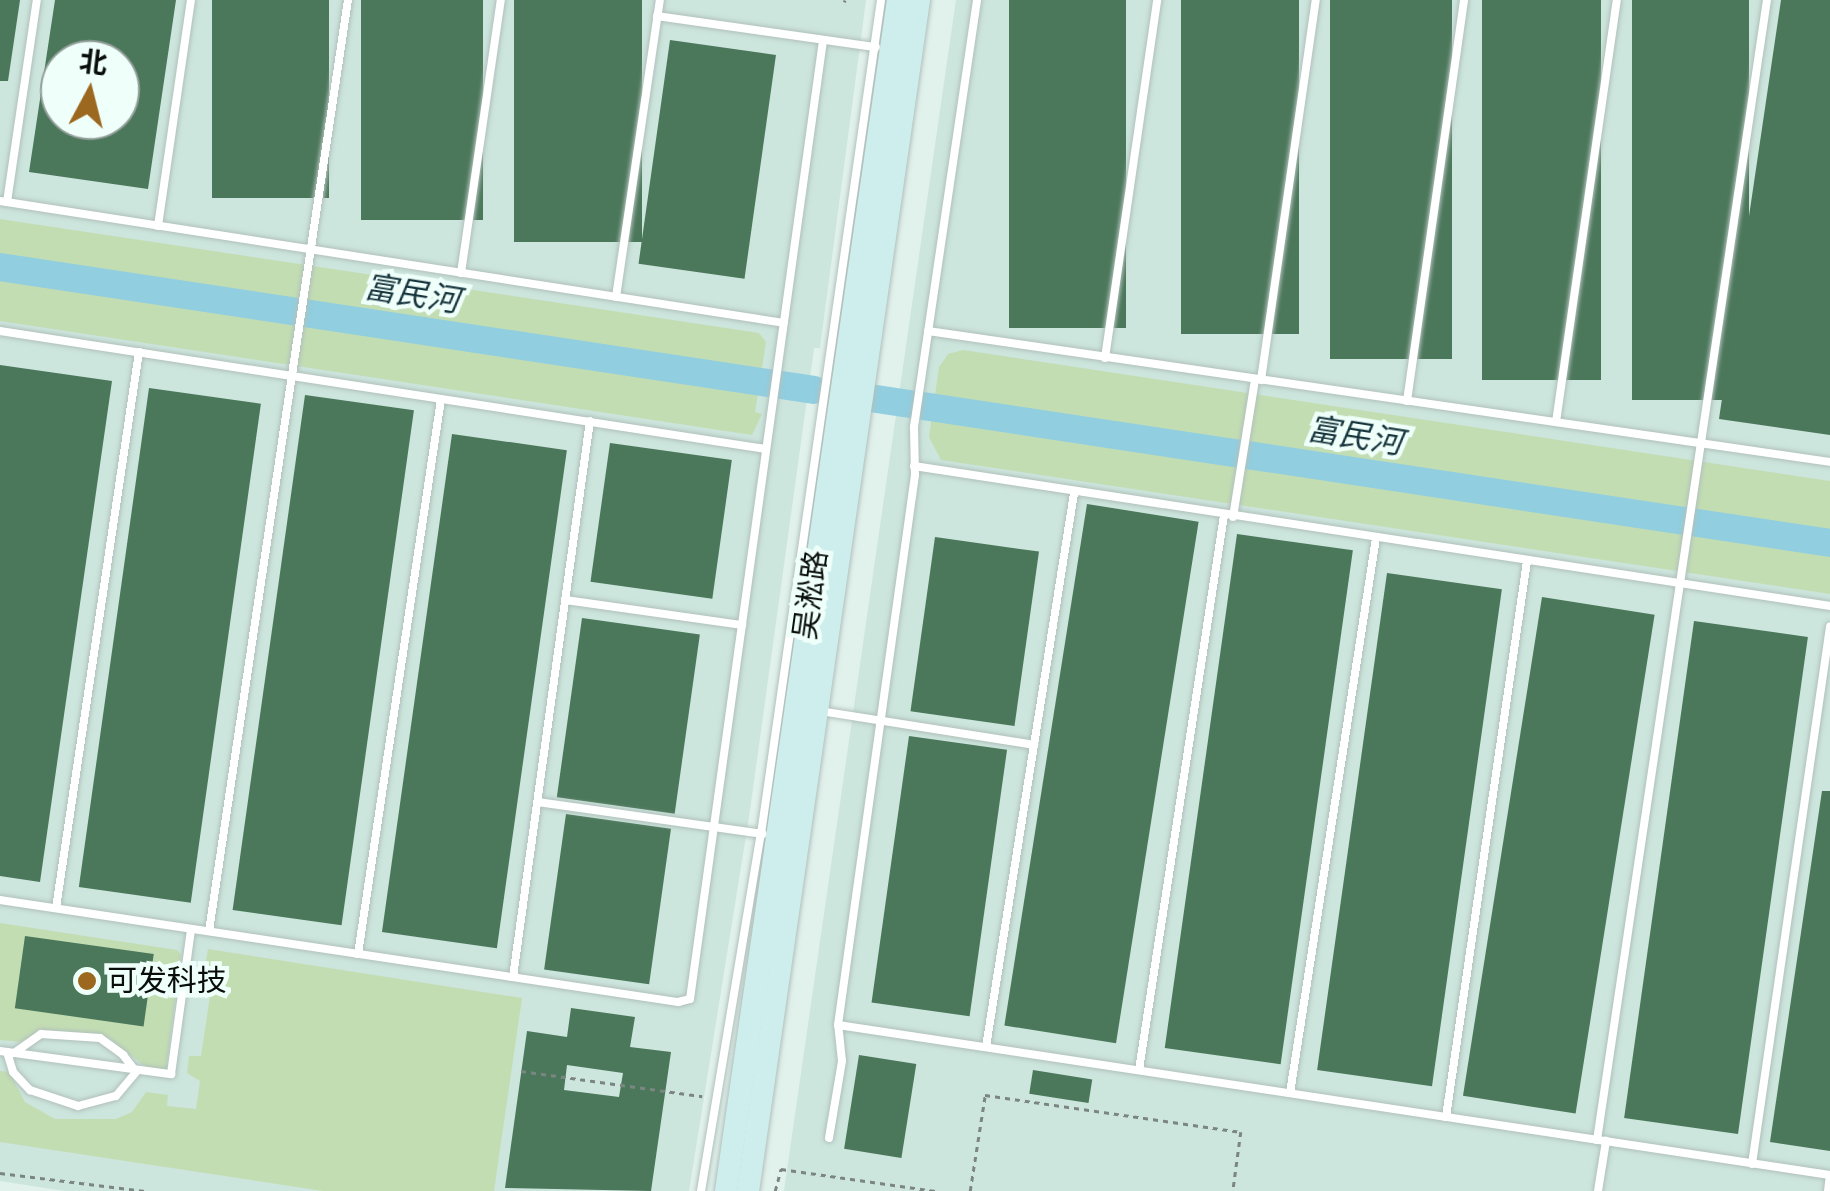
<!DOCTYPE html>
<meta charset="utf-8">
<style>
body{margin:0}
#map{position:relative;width:1830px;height:1191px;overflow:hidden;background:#e1f1ec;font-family:Montserrat,"Noto Sans SC",sans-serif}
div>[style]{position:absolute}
.built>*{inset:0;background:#cce5dd}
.green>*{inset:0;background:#c3ddb3}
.river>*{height:28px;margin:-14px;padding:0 14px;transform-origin:14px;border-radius:14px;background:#91cee0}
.building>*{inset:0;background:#4b775a;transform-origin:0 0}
.path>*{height:2.5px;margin-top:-1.25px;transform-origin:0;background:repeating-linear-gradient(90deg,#7b8683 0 5px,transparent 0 10px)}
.roads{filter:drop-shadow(0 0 2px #b1c0bb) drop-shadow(0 0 2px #b1c0bb)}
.service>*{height:8px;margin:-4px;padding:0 4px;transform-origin:4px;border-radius:4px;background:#fff}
.secondary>*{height:22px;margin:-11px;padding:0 11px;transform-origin:11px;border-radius:11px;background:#ceeeee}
.dots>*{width:28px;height:28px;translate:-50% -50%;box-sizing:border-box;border:5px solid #effffa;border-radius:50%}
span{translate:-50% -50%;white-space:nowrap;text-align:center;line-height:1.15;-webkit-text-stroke:9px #effffa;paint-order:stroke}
.street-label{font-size:30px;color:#090e0c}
.poi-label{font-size:30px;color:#090e0c}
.left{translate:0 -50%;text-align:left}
.water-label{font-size:32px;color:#17353d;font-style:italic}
.north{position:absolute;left:40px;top:40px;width:100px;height:100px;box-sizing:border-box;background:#effffa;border:2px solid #939f9b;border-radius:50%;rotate:7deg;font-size:28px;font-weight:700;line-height:40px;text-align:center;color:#090e0c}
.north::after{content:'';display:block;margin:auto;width:35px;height:45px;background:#9c681f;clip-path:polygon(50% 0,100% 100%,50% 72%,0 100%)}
</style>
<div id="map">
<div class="built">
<i style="clip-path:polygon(evenodd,0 0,866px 0,820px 348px,814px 348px,749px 817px,689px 1191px,65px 1191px,0 1181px,0 0,60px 60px,120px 60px,120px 120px,60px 120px,60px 60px)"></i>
<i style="clip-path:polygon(956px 0,1830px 0,1830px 1191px,784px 1191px)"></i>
</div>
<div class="green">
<i style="clip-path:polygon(0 219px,759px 333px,766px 342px,755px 412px,762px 414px,752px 435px,0 321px)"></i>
<i style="clip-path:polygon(963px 350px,1830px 481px,1830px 594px,941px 460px,929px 437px,939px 367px,948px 354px)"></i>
<i style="clip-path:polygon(0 923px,177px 950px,181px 955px,166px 1070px,146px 1067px,109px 1038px,49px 1030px,21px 1042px,0 1040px)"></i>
<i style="clip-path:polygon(208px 949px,522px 998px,494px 1191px,323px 1191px,0 1142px,0 1071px,9px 1072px,25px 1102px,55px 1119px,116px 1119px,132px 1112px,146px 1092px,168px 1095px,167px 1106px,196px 1109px,200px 1081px,187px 1073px,189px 1056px,201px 1056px,213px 976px,204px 973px)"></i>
</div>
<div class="river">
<i style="left:0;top:267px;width:823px;rotate:8.59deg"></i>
<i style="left:870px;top:398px;width:971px;rotate:8.59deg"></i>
</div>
<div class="building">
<i style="clip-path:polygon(0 0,20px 0,8px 81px,0 81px)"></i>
<i style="clip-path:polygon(evenodd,55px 0,176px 0,148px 189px,29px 172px,55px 0,60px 60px,120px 60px,120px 120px,60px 120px,60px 60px)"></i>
<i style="left:212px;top:0;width:117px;height:198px"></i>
<i style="left:361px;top:0;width:122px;height:220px"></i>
<i style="left:514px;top:0;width:128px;height:242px"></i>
<i style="left:1009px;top:0;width:117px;height:328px"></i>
<i style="left:1181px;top:0;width:118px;height:334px"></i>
<i style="left:1330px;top:0;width:122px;height:359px"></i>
<i style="left:1482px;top:0;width:119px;height:380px"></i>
<i style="left:1632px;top:0;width:117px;height:400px"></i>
<i style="clip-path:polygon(1781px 0,1830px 0,1830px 435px,1719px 419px)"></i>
<i style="left:670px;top:40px;width:107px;height:226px;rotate:8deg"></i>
<i style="clip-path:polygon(0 365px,112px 381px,40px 882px,0 876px)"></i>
<i style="left:149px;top:388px;width:113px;height:504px;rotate:8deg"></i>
<i style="left:305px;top:395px;width:110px;height:520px;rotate:8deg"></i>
<i style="left:452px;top:434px;width:116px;height:503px;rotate:8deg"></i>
<i style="left:610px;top:443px;width:123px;height:140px;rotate:8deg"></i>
<i style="left:1087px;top:504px;width:113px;height:528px;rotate:9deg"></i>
<i style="left:1237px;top:534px;width:117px;height:519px;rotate:8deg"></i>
<i style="left:935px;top:537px;width:105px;height:176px;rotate:8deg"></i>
<i style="left:1387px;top:573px;width:116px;height:502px;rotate:8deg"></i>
<i style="left:1542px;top:597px;width:114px;height:505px;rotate:9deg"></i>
<i style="left:582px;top:618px;width:119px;height:181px;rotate:8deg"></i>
<i style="left:1694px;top:621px;width:115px;height:502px;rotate:8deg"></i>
<i style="left:909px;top:736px;width:99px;height:269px;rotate:8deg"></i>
<i style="clip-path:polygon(1822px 791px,1830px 791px,1830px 1151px,1770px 1142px)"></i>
<i style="left:566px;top:814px;width:106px;height:157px;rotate:8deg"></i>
<i style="left:25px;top:936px;width:130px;height:73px;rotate:8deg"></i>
<i style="clip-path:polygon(evenodd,571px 1008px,635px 1017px,630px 1047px,671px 1052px,651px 1191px,505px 1188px,527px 1031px,567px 1037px,571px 1008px,567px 1065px,623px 1073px,619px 1097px,564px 1090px,567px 1065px)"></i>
<i style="left:859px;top:1055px;width:58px;height:95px;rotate:9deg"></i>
<i style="left:1033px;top:1070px;width:60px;height:24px;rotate:9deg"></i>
</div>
<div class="path">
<i style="left:844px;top:2px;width:2px;rotate:-63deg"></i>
<i style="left:521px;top:1071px;width:183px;rotate:7.9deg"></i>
<i style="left:0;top:1173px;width:146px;rotate:7.1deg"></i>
<i style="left:775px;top:1191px;width:23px;rotate:-75deg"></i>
<i style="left:781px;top:1169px;width:156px;rotate:8.1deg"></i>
<i style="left:970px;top:1191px;width:97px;rotate:-81.1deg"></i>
<i style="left:985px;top:1095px;width:259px;rotate:8.2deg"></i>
<i style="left:1241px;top:1132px;width:60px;rotate:97.7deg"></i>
</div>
<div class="roads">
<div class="service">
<i style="left:657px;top:16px;width:221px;rotate:8.1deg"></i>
<i style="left:0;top:201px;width:793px;rotate:8.84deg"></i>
<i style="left:7px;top:202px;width:204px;rotate:-81.6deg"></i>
<i style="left:158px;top:226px;width:228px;rotate:-81.7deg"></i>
<i style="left:461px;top:273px;width:276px;rotate:-81.7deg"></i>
<i style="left:616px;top:297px;width:300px;rotate:-81.6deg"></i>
<i style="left:0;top:331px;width:775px;rotate:8.76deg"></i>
<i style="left:928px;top:331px;width:911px;rotate:8.26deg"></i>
<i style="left:1105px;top:358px;width:362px;rotate:-81.7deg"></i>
<i style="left:1261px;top:380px;width:384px;rotate:-81.8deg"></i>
<i style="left:1407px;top:401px;width:405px;rotate:-81.9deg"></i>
<i style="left:1556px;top:422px;width:426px;rotate:-81.8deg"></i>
<i style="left:914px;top:466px;width:927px;rotate:8.69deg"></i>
<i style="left:1233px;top:517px;width:139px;rotate:-80.9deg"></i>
<i style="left:566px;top:600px;width:178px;rotate:8.1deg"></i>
<i style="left:820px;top:711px;width:217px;rotate:9deg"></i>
<i style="left:538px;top:802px;width:227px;rotate:8.1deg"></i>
<i style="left:0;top:900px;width:686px;rotate:8.56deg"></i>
<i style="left:678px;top:1002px;width:12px;rotate:-14deg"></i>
<i style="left:690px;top:999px;width:968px;rotate:-82.1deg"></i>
<i style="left:56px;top:908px;width:562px;rotate:-81.51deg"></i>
<i style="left:209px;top:931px;width:941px;rotate:-81.51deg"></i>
<i style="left:358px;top:954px;width:561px;rotate:-81.49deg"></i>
<i style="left:513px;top:977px;width:561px;rotate:-82.12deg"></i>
<i style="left:838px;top:1025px;width:1003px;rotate:8.6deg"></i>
<i style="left:986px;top:1047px;width:561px;rotate:-80.97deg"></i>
<i style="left:0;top:1051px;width:173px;rotate:7.7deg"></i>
<i style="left:171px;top:1074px;width:146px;rotate:-82.1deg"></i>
<i style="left:7px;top:1052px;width:21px;rotate:73deg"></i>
<i style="left:13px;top:1072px;width:25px;rotate:47deg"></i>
<i style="left:30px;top:1090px;width:51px;rotate:18.4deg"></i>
<i style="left:78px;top:1106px;width:39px;rotate:-15deg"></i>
<i style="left:116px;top:1096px;width:34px;rotate:-50deg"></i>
<i style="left:14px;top:1053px;width:33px;rotate:-35deg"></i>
<i style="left:41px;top:1034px;width:59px;rotate:3.9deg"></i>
<i style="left:100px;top:1038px;width:29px;rotate:36deg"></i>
<i style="left:123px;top:1055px;width:18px;rotate:52deg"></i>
<i style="left:1139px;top:1070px;width:561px;rotate:-81.29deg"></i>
<i style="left:1290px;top:1093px;width:562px;rotate:-81.19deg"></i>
<i style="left:1446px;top:1117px;width:562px;rotate:-81.71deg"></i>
<i style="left:829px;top:1138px;width:78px;rotate:-80.4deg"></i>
<i style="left:842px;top:1061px;width:36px;rotate:-96deg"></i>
<i style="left:838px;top:1025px;width:555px;rotate:-82.03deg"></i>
<i style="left:915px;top:475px;width:48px;rotate:-91.2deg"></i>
<i style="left:914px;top:427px;width:432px;rotate:-81.6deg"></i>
<i style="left:1597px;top:1140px;width:1153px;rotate:-81.52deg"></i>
<i style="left:1752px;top:1164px;width:543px;rotate:-81.74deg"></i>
<i style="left:701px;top:1191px;width:362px;rotate:-80.5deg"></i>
<i style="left:761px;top:834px;width:843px;rotate:-81.81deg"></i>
<i style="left:1598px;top:1191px;width:51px;rotate:-80.9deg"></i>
<i style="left:1828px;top:1191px;width:16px;rotate:-83deg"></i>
</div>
<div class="secondary">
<i style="left:726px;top:1191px;width:1203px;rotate:-81.78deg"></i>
<i style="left:748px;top:1191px;width:1203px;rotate:-81.83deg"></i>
</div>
</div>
<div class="dots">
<i style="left:87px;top:981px;background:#9c681f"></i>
</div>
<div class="street-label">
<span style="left:811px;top:595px;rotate:-82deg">吴淞路</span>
</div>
<div class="poi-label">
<span class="left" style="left:107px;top:981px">可发科技</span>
</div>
<div class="water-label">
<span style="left:412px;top:294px;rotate:9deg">富民河</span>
<span style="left:1355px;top:436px;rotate:9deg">富民河</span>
</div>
<div class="north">北</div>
</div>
